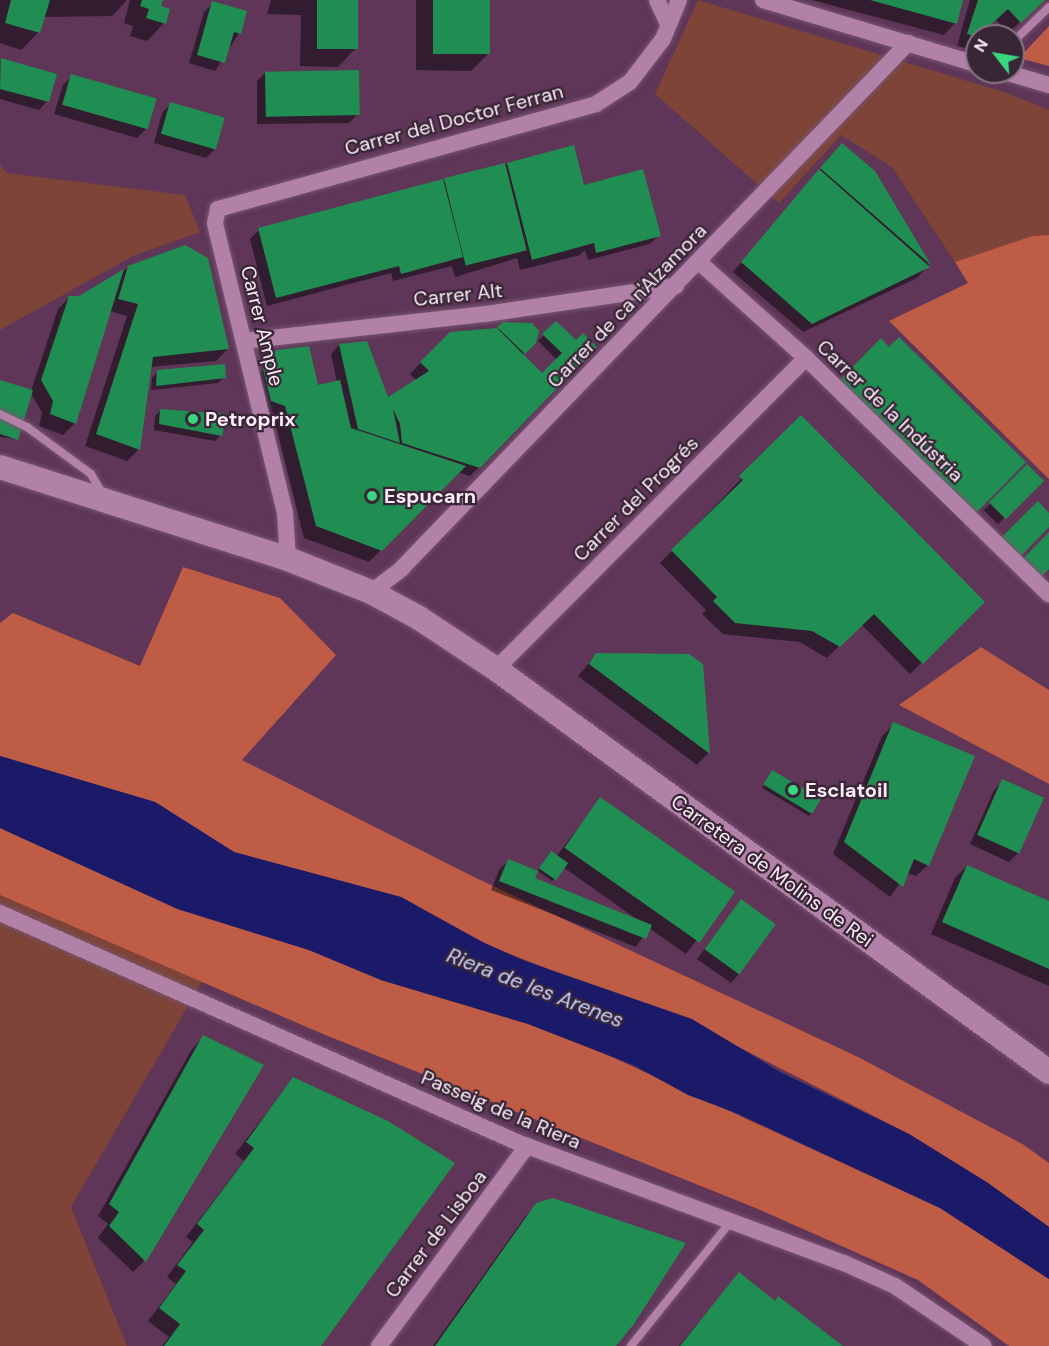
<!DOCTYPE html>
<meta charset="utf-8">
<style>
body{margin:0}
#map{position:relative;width:1049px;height:1346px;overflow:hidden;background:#5f3558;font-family:"DM Sans",sans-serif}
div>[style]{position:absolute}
.green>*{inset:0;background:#7d4437}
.forest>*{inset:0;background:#bf5c46}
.water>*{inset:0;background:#1a1a69}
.shadow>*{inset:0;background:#0007;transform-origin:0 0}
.building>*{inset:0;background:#208e52;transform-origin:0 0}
.roads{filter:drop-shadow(0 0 2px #775671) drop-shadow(0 0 2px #775671)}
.service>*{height:8px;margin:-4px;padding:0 4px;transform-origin:4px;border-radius:4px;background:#b181a8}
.minor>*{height:16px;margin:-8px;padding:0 8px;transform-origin:8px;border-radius:8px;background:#b181a8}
.secondary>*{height:24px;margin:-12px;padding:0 12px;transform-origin:12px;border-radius:12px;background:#b181a8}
.dots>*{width:16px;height:16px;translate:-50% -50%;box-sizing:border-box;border:3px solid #382535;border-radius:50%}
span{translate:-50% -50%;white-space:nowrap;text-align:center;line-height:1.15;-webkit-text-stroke:4.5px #382535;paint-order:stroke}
.street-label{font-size:20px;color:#fcecf8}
.poi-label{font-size:20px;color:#fcecf8;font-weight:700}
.left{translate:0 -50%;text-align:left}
.water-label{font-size:21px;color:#c5d0fe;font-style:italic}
.north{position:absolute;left:965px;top:24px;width:60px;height:60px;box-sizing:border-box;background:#382535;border:2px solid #867583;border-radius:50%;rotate:301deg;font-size:16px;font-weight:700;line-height:24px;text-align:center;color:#fcecf8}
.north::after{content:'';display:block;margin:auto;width:21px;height:27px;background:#38d880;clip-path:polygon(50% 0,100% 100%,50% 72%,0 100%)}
</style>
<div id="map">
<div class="green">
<i style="clip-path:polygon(698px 0,1007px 93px,1049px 110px,1049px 235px,1032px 236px,955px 262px,892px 167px,841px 135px,779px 203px,655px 94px)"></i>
<i style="clip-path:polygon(0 165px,7px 173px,185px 195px,200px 232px,133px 256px,0 330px)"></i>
<i style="clip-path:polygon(0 895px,202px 982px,71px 1207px,127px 1346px,0 1346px)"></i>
</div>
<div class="forest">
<i style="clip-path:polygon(1049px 26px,1049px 66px,1019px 58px)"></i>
<i style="clip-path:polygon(1049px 235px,1049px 479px,889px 321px,968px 283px,955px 262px,1032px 236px)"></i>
<i style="clip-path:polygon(183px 567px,280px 598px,336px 655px,242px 760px,474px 877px,858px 1057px,1024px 1145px,1049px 1163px,1049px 1227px,988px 1183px,909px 1134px,666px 1010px,615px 995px,492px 947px,401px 897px,234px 852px,155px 802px,0 756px,0 623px,13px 613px,140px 666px)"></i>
<i style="clip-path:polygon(981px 647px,1049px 690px,1049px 784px,899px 705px)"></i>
<i style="clip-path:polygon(0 828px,177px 909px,309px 950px,381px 980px,528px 1024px,597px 1050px,940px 1208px,1049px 1279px,1049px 1346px,1009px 1346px,918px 1280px,758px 1209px,323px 1034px,0 895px)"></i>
</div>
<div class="water">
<i style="clip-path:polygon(0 756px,155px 802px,234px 852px,401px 897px,480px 941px,525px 961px,692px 1019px,780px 1072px,909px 1134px,988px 1183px,1049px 1227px,1049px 1279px,940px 1208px,736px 1113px,688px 1095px,633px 1065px,528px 1024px,381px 980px,309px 950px,178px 909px,0 828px)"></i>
</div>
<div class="shadow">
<i style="clip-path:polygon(0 0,127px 0,112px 16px,43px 17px,39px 32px,21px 50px,0 43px)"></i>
<i style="clip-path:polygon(130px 0,161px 0,159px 7px,164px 23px,147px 41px,130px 36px,133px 26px,124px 23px)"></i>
<i style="clip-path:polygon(271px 0,356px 0,355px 49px,338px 67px,300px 66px,301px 15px,267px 14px)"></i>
<i style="clip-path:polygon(416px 0,488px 0,488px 54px,471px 71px,416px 70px)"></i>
<i style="clip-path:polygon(812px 0,961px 0,955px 23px,944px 35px)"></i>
<i style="clip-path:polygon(970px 0,1043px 0,1008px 33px,995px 19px,965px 48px,957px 46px)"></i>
<i style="clip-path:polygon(213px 3px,239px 33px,215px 71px,189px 63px,204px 12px)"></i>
<i style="clip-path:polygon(1px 59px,47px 101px,39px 110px,0 99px)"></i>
<i style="clip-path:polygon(266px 72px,358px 114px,349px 123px,257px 124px,257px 81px)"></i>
<i style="clip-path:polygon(72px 76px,146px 129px,137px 138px,54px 114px,63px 85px)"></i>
<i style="clip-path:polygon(171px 104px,215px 149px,206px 158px,154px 143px,162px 113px)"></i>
<i style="clip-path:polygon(833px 154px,874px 172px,929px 265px,917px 278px,803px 332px,733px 272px)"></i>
<i style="clip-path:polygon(507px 164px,579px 188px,659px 235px,650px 244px,588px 260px,585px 250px,580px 255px,520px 270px,517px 258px,455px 277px,452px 266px,393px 281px,391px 273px,267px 306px,250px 239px,259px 230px)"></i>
<i style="clip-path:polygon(129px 267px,228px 349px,216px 361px,150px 367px,139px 449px,127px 461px,85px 446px,127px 316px,110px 311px,75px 423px,63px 435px,39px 426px,42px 413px,31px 393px,17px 439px,0 437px,0 381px,31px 391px,58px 309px,70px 297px,79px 298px)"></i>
<i style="clip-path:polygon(556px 323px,576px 342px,544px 401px,470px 476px,458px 472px,369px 562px,304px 538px,274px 420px,279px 415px,262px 410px,255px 379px,277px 351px,317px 387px,337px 382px,331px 354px,339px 345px,388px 400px,417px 381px,410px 374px,450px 333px,498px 329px,503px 324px,535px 342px,522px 355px,542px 375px,557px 360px,538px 341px)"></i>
<i style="clip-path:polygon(158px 372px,224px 377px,218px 383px,151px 390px,152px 378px)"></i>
<i style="clip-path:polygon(912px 392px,1024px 462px,963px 525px,871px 434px)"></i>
<i style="clip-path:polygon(161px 410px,221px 435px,215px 441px,154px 430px,155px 416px)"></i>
<i style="clip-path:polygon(801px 417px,983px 602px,910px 674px,861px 624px,827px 658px,800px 642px,723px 634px,702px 614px,706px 610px,660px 563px)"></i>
<i style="left:1027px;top:467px;width:20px;height:61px;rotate:45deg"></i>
<i style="clip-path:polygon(597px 654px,701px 665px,708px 753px,697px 765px,578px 676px)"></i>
<i style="clip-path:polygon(894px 724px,928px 865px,916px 876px,907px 873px,890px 897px,833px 854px,882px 736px)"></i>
<i style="clip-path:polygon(770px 775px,819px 800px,812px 813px,809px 816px,762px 788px)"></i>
<i style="clip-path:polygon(1003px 781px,1018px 853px,1009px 862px,970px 844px,994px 790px)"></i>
<i style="clip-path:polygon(600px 799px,732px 893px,686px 954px,649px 928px,636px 947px,491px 890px,499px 870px,508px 861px,533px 879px,638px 920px,563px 867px,552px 881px,538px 871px,548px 855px,556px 857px)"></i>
<i style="clip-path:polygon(967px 866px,1049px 902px,1049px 986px,931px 934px,955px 878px)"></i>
<i style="clip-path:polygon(741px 901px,739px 974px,731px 983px,697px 959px)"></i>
<i style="clip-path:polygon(204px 1037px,262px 1066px,144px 1261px,133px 1272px,98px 1238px,108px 1224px,98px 1216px,192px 1049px)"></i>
<i style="clip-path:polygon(293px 1079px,319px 1346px,162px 1346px,169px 1337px,148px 1321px,176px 1284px,167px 1277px,193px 1242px,186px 1237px,244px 1161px,235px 1154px)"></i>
<i style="clip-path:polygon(537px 1204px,614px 1346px,433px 1346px,525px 1217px)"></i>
<i style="clip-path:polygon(739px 1274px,774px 1302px,840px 1346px,679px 1346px)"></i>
</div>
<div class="building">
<i style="clip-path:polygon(11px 0,50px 0,40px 33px,5px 23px)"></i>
<i style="clip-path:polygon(142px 0,163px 0,161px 6px,170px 9px,166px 24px,146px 18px,149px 9px,140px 6px)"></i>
<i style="left:317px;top:0;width:41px;height:49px"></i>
<i style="left:433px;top:0;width:57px;height:54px"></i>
<i style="clip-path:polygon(870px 0,963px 0,957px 24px)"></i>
<i style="clip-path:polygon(978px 0,1045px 0,1021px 23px,1008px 9px,977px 37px,967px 34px)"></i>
<i style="clip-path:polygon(212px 1px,247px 11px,241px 34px,234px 32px,225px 63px,197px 55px)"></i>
<i style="clip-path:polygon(1px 58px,57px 74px,49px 102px,0 89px)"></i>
<i style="left:359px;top:70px;width:45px;height:94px;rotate:89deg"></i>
<i style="left:71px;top:74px;width:89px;height:32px;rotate:16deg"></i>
<i style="left:170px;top:102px;width:57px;height:33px;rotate:16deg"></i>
<i style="clip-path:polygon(842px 143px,875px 171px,931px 265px,820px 168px)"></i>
<i style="clip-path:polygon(574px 145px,584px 185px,643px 169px,661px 236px,596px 253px,594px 243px,532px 260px,507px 163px)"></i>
<i style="left:505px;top:163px;width:90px;height:63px;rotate:76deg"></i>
<i style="clip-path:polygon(819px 169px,930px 267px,812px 324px,741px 262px)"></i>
<i style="clip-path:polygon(443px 179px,463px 257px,401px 274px,399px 266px,276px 298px,258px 228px)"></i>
<i style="clip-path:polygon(185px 245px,208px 258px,229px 349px,153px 357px,140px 450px,96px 434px,138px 304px,118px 299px,128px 266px)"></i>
<i style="clip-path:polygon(124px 269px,76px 424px,50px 414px,53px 401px,41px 380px,69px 296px,79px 296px)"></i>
<i style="clip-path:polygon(556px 321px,576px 340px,583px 333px,597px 347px,480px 468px,402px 443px,400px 424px,393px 409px,400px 443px,358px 429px,339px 344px,367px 341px,388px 397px,429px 371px,475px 417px,420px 362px,450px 332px,497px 328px,542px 373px,562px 353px,542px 334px)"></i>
<i style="clip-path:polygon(503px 322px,532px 323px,539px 331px,536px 343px,525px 354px,497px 327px)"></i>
<i style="clip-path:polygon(899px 337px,1026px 462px,975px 514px,881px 421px,887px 414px,879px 422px,838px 382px,881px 338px,889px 347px)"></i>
<i style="clip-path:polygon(309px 346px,318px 385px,340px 380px,351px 428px,466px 466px,382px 551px,316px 526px,285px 406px,271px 401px,263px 369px,276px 350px)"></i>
<i style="clip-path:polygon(225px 364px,226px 378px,156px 386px,157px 370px)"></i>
<i style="clip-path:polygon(0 380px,33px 390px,18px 440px,0 434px)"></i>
<i style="clip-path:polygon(160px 409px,227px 414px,222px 436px,159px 424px)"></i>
<i style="clip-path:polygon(801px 415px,985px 602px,923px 664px,874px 614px,840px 647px,812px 631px,735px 623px,713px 601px,717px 597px,671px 550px,743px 480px,739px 476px)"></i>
<i style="left:1027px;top:464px;width:24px;height:54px;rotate:45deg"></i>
<i style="clip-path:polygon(1038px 501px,1049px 513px,1049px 527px,1018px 559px,999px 540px)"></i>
<i style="clip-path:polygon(1049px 532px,1049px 569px,1039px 579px,1021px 561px)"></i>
<i style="clip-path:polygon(596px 653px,689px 654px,703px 664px,710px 754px,589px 664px)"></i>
<i style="clip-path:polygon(893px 722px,975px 756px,929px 866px,914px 859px,903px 887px,844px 842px)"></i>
<i style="left:772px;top:770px;width:57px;height:17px;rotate:31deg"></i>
<i style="left:1002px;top:779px;width:46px;height:61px;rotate:24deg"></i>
<i style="left:600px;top:797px;width:165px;height:62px;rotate:35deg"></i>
<i style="left:551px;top:851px;width:21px;height:21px;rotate:35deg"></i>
<i style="clip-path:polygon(508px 859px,538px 871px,535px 878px,652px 925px,646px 939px,499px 881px)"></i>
<i style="clip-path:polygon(967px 865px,1049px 901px,1049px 969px,942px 922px)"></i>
<i style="left:741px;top:899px;width:43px;height:62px;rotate:36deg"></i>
<i style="clip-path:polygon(203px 1035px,264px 1065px,146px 1262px,109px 1226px,119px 1212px,109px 1204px)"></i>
<i style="clip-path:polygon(293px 1077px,388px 1121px,455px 1163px,321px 1346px,164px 1346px,180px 1324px,159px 1308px,186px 1271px,177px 1265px,204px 1230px,197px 1224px,254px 1148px,246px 1142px)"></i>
<i style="clip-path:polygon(553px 1198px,686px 1243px,634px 1324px,616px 1346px,435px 1346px,536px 1203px)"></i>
<i style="clip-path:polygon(739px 1272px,775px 1301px,778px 1296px,843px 1346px,680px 1346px)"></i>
</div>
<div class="roads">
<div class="service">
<i style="left:1013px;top:42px;width:50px;rotate:-44.2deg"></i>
<i style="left:0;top:414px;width:30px;rotate:26deg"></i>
<i style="left:27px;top:427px;width:79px;rotate:36.3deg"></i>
<i style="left:91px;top:474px;width:22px;rotate:60deg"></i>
<i style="left:631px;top:1346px;width:160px;rotate:-51.3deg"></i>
</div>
<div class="minor">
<i style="left:657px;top:0;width:26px;rotate:65deg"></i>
<i style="left:763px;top:0;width:223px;rotate:16.7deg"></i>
<i style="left:1005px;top:72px;width:46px;rotate:16.5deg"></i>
<i style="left:699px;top:262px;width:144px;rotate:41.9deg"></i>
<i style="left:806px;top:358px;width:339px;rotate:44.2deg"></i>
<i style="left:244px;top:341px;width:244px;rotate:-6.4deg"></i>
<i style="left:486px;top:314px;width:192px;rotate:-8.4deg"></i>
<i style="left:288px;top:559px;width:46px;rotate:-93.7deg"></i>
<i style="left:285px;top:513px;width:298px;rotate:-103.6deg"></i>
<i style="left:215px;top:223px;width:14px;rotate:-78deg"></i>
<i style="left:218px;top:209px;width:392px;rotate:-15.5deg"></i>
<i style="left:596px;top:104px;width:40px;rotate:-32.9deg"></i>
<i style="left:630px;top:82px;width:54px;rotate:-52.5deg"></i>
<i style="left:663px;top:39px;width:42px;rotate:-67.7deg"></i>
<i style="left:371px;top:592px;width:38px;rotate:-37deg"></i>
<i style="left:401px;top:569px;width:731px;rotate:-46.05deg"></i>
<i style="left:496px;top:669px;width:439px;rotate:-45.1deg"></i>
<i style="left:0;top:913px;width:568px;rotate:23.9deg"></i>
<i style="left:519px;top:1143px;width:346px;rotate:20.3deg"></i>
<i style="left:844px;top:1263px;width:56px;rotate:24.3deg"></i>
<i style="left:895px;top:1286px;width:107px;rotate:34deg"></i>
<i style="left:379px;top:1346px;width:249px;rotate:-53.5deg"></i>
</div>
<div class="secondary">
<i style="left:0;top:467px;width:302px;rotate:17.7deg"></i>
<i style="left:288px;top:559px;width:89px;rotate:21.7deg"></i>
<i style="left:371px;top:592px;width:55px;rotate:28.4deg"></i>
<i style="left:419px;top:618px;width:92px;rotate:33.5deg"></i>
<i style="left:496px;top:669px;width:684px;rotate:36.08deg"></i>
</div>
</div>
<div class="dots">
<i style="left:193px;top:419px;background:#38d880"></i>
<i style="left:372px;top:496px;background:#38d880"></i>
<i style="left:793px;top:790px;background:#38d880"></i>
</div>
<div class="street-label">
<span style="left:454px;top:120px;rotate:-15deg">Carrer del Doctor Ferran</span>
<span style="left:458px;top:295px;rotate:-6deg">Carrer Alt</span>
<span style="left:627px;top:306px;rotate:-46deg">Carrer de ca n'Alzamora</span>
<span style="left:262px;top:326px;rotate:76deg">Carrer Ample</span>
<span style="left:890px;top:411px;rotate:44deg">Carrer de la Indústria</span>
<span style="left:636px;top:499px;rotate:-45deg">Carrer del Progrés</span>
<span style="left:772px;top:871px;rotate:36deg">Carretera de Molins de Rei</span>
<span style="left:501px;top:1110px;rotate:23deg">Passeig de la Riera</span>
<span style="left:436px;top:1234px;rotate:-53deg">Carrer de Lisboa</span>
</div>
<div class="poi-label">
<span class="left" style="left:205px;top:419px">Petroprix</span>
<span class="left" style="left:384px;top:496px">Espucarn</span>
<span class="left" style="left:805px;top:790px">Esclatoil</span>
</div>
<div class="water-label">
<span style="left:535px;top:988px;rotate:21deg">Riera de les Arenes</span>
</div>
<div class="north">N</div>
</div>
